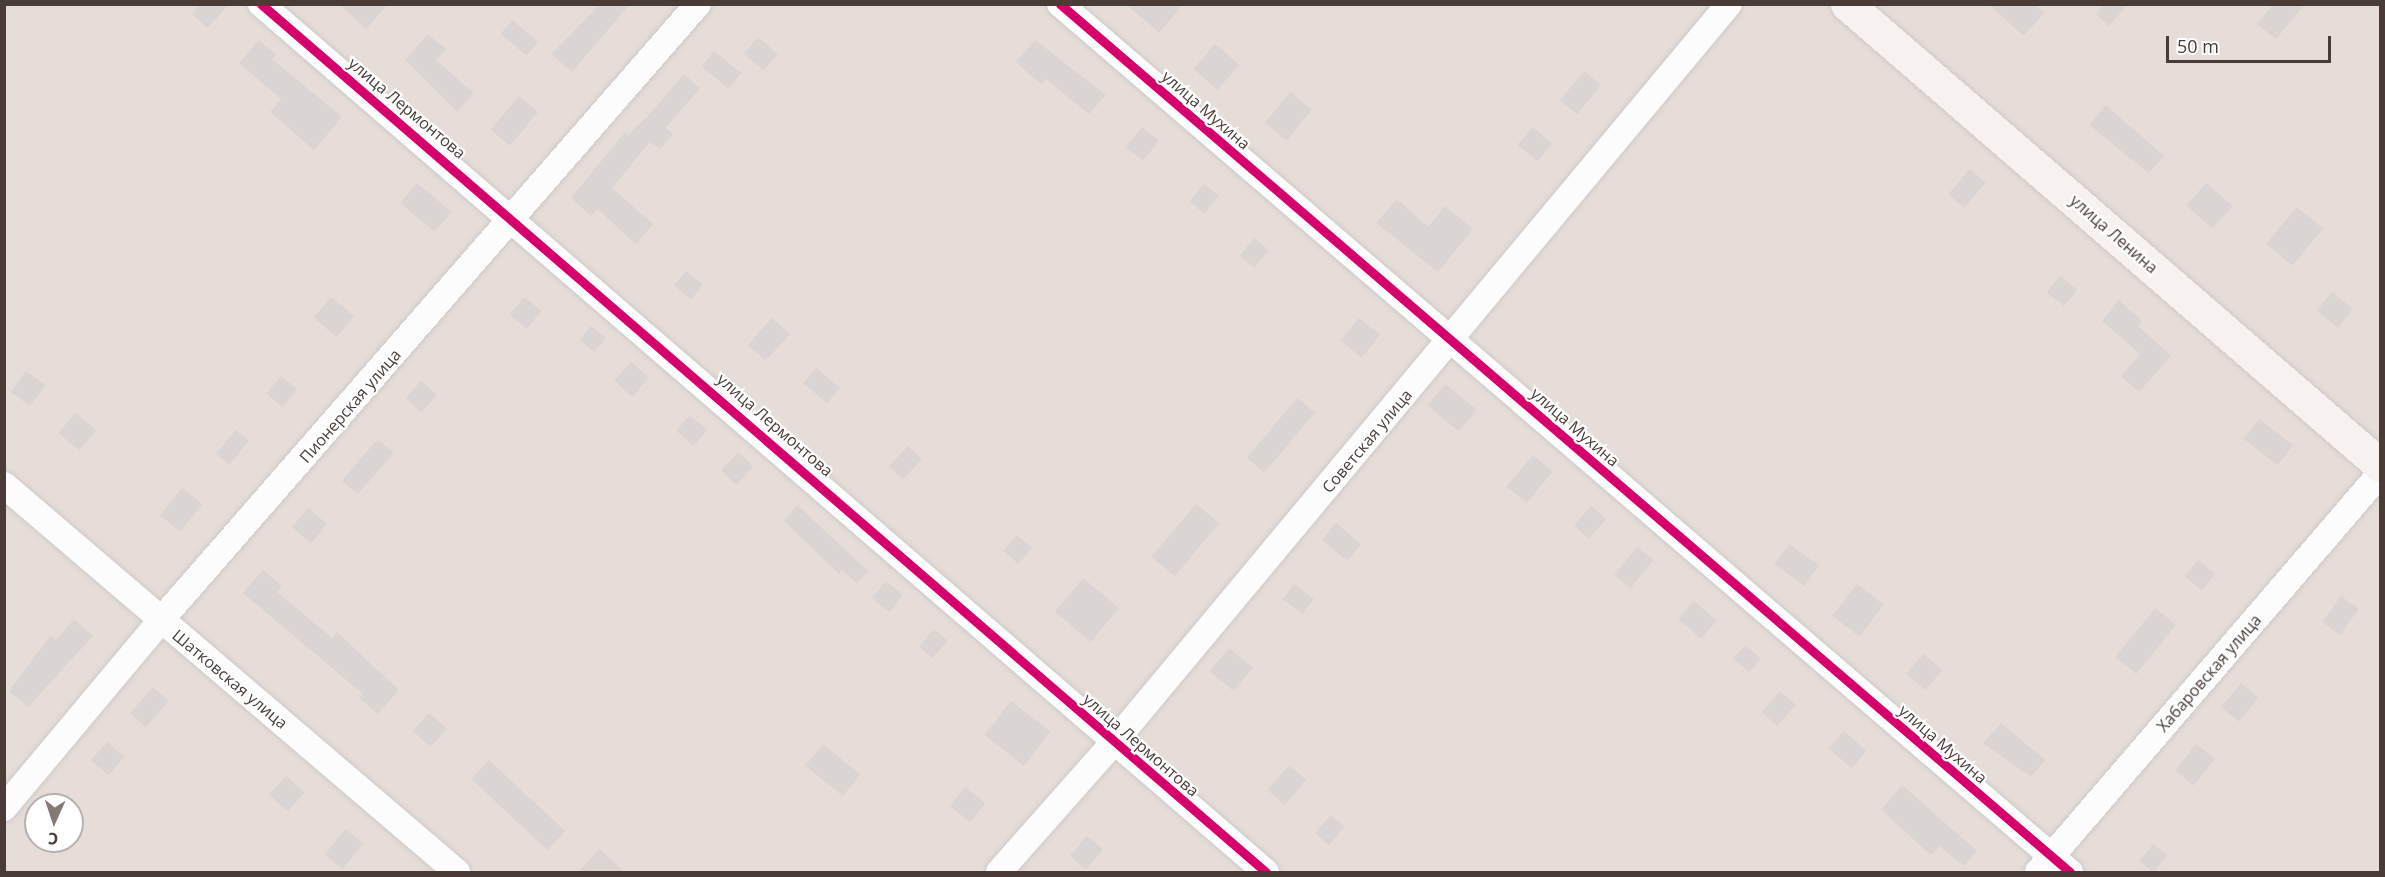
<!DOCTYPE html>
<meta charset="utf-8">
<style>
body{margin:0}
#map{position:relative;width:2385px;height:877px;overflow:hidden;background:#f2edeb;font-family:"Open Sans",sans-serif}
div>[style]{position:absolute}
.residential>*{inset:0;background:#e6ddd8}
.building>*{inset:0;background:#dad4d2;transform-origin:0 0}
.roads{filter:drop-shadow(0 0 2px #cec9c7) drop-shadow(0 0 2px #cec9c7)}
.street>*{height:26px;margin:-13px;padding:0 13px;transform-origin:13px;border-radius:13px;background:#fdfcfc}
.secondary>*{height:33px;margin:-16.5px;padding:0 16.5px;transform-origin:16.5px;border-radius:16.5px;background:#f7f2ef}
.cycleway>*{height:9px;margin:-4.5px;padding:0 4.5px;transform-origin:4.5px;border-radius:4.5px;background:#d6006c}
span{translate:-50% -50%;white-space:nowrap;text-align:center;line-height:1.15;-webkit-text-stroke:4.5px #fff;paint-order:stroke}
.street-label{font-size:16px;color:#493b36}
.frame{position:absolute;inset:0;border:6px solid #493b36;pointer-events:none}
.north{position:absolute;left:24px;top:793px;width:60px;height:60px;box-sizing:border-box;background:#fff;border:2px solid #b6b1af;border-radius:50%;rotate:183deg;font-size:16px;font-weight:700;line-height:24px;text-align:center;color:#493b36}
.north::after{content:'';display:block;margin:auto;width:21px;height:27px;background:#847975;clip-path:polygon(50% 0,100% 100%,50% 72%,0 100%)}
.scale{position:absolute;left:2166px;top:36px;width:165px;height:27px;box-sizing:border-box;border:3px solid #493b36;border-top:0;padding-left:8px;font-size:18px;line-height:21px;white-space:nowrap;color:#493b36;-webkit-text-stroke:4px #fff;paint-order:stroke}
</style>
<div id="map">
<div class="residential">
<i style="clip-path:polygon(evenodd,5px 5px,2380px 5px,2380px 872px,5px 872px,5px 5px,36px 805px,72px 805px,72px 841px,36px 841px,36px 805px)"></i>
</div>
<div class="building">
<i style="clip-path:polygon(200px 4px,229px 4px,208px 28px,192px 14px)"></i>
<i style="clip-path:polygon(339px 4px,388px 4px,366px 29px)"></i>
<i style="clip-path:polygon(600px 4px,630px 4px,572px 72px,551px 54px)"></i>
<i style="clip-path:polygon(1126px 4px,1183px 4px,1159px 33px)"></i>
<i style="clip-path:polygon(1988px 4px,2035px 4px,2044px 13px,2024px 36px)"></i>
<i style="clip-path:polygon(2104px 4px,2128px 4px,2109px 26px,2096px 14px)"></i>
<i style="clip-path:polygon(2273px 4px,2305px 4px,2276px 39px,2257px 24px)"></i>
<i style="left:512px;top:20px;width:34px;height:18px;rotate:40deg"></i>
<i style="clip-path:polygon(428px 34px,446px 49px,436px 60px,474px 93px,457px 112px,405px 60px)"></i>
<i style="left:758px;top:37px;width:26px;height:22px;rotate:40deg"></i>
<i style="clip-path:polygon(259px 40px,276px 55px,272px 59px,342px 117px,314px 150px,270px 112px,281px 99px,239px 63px)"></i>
<i style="clip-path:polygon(1035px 40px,1106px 95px,1089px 114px,1046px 79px,1041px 84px,1016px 62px)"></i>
<i style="left:1215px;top:44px;width:32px;height:33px;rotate:41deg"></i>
<i style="left:714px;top:51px;width:35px;height:20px;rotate:39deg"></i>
<i style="left:1584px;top:71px;width:22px;height:38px;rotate:39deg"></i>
<i style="clip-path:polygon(684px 74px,700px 88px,666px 128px,673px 134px,660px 149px,650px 142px,612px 188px,653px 224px,636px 244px,597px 209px,591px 216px,571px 198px,625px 132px,628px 135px,650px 114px)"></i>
<i style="left:1290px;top:92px;width:28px;height:40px;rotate:39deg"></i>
<i style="left:519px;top:96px;width:25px;height:44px;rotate:40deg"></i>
<i style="clip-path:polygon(2106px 105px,2164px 156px,2149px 173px,2089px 125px)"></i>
<i style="left:1142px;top:127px;width:22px;height:26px;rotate:39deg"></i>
<i style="left:1532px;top:127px;width:26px;height:23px;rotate:39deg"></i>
<i style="left:1970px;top:169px;width:21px;height:33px;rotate:41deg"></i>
<i style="left:417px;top:183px;width:45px;height:26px;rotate:40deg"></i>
<i style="left:2206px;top:183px;width:35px;height:30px;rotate:41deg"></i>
<i style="left:1204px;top:184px;width:19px;height:23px;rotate:39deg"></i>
<i style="clip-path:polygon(1397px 199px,1428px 227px,1445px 206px,1473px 229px,1438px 272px,1376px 223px)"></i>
<i style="left:2297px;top:207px;width:34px;height:48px;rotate:40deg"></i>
<i style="left:1254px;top:238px;width:19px;height:23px;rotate:39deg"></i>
<i style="left:686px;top:271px;width:22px;height:19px;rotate:39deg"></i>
<i style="left:2060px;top:276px;width:22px;height:21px;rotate:39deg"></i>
<i style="left:2332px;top:292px;width:27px;height:24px;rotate:39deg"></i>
<i style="left:331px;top:297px;width:30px;height:27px;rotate:40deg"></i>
<i style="left:524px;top:297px;width:22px;height:23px;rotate:39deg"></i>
<i style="clip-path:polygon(2119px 300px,2142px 321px,2138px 326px,2171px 356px,2139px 392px,2121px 376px,2140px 354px,2102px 321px)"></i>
<i style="left:772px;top:318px;width:24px;height:36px;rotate:42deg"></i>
<i style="left:1359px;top:318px;width:27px;height:29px;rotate:39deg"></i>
<i style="left:591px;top:326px;width:19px;height:18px;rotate:39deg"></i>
<i style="left:631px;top:362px;width:24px;height:25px;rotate:42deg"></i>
<i style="left:816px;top:368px;width:31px;height:20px;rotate:40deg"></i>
<i style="left:26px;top:371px;width:24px;height:26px;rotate:36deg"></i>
<i style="left:281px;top:376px;width:21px;height:23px;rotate:39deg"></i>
<i style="left:421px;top:381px;width:21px;height:23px;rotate:41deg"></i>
<i style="left:1445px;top:384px;width:41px;height:28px;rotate:39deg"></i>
<i style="left:1297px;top:398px;width:23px;height:78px;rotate:40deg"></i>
<i style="left:75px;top:413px;width:27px;height:26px;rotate:39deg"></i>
<i style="left:690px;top:415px;width:23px;height:21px;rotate:41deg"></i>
<i style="left:2259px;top:419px;width:43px;height:25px;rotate:38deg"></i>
<i style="left:236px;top:430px;width:17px;height:31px;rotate:40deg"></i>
<i style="left:378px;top:439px;width:21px;height:55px;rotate:41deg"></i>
<i style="left:908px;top:446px;width:19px;height:28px;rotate:43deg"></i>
<i style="left:738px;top:452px;width:21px;height:25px;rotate:43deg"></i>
<i style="left:1533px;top:455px;width:26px;height:41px;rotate:40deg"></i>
<i style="left:182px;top:488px;width:26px;height:35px;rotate:39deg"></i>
<i style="left:1196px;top:504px;width:30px;height:69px;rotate:40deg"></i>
<i style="clip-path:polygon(797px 505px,868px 571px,857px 583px,842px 570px,839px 574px,784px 521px)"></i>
<i style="left:1591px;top:506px;width:20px;height:26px;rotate:41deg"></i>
<i style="left:308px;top:508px;width:25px;height:25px;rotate:40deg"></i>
<i style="left:1336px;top:523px;width:33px;height:22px;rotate:40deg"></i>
<i style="left:1017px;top:535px;width:20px;height:21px;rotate:41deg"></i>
<i style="left:1789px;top:544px;width:37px;height:25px;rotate:36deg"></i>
<i style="left:1637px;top:547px;width:21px;height:36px;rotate:39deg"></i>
<i style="left:2198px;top:560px;width:22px;height:21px;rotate:39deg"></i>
<i style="clip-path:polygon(263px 570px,282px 586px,277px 592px,332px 638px,337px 632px,399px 690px,378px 714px,359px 698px,363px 694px,243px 593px)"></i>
<i style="left:1083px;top:578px;width:47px;height:44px;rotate:40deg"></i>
<i style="left:886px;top:581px;width:22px;height:22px;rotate:39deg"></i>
<i style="left:1294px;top:584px;width:25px;height:19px;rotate:37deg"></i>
<i style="left:1857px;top:584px;width:34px;height:40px;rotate:38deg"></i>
<i style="left:2341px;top:596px;width:22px;height:32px;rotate:36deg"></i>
<i style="left:1694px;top:601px;width:30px;height:24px;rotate:41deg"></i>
<i style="left:2155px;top:608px;width:27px;height:63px;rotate:39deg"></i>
<i style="clip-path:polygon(74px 619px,93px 636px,28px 707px,9px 691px,51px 635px,56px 640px)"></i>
<i style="left:934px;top:629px;width:18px;height:23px;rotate:41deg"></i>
<i style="left:1745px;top:645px;width:21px;height:18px;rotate:41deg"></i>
<i style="left:1229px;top:648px;width:31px;height:30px;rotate:40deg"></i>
<i style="left:1923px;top:654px;width:25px;height:26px;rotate:40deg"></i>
<i style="left:2241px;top:683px;width:23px;height:31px;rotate:40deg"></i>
<i style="left:153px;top:687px;width:21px;height:35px;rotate:41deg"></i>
<i style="left:1780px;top:691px;width:21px;height:28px;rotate:41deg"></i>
<i style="left:1011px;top:701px;width:50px;height:43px;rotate:38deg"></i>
<i style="left:429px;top:713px;width:24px;height:24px;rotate:42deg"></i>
<i style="clip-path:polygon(2001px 723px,2045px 760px,2031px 777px,1983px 743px)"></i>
<i style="left:1844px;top:731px;width:30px;height:23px;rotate:41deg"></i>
<i style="left:107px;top:742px;width:23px;height:24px;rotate:41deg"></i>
<i style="left:823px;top:744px;width:48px;height:28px;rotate:39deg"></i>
<i style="left:2196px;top:744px;width:24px;height:34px;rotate:38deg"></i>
<i style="left:489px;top:760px;width:104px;height:26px;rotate:43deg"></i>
<i style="left:1289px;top:765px;width:23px;height:33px;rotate:41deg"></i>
<i style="left:286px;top:776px;width:25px;height:25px;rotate:42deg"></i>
<i style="clip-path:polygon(1902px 785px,1977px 851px,1964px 866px,1939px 846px,1931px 855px,1881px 810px)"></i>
<i style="left:965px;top:787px;width:26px;height:24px;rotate:39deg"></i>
<i style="left:1331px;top:815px;width:18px;height:24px;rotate:41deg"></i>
<i style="left:345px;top:829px;width:23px;height:33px;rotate:38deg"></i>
<i style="left:1087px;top:836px;width:21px;height:26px;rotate:41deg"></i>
<i style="left:2153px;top:844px;width:18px;height:22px;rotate:38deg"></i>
<i style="clip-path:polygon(599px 849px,626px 873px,578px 873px)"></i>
</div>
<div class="roads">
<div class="street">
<i style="left:261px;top:4px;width:1328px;rotate:40.82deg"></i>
<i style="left:1060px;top:4px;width:1332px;rotate:40.68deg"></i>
<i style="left:4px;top:485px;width:596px;rotate:40.51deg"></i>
<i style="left:4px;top:808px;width:245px;rotate:-50.1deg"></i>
<i style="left:161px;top:620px;width:817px;rotate:-48.92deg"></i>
<i style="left:999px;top:872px;width:175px;rotate:-48.5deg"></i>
<i style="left:1115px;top:741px;width:959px;rotate:-50.2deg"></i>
<i style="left:2038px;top:872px;width:525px;rotate:-49.33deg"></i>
</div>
<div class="secondary">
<i style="left:1847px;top:4px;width:705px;rotate:40.86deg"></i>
</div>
</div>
<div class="cycleway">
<i style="left:261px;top:4px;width:1328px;rotate:40.82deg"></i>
<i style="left:1060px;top:4px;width:1332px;rotate:40.68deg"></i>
</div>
<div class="street-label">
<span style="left:407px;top:108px;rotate:40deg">улица Лермонтова</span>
<span style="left:1206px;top:110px;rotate:41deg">улица Мухина</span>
<span style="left:2114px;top:234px;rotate:41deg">улица Ленина</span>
<span style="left:350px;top:406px;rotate:-49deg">Пионерская улица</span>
<span style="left:775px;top:425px;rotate:41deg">улица Лермонтова</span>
<span style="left:1575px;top:427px;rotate:41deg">улица Мухина</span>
<span style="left:1367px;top:441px;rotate:-50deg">Советская улица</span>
<span style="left:2209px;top:673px;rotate:-49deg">Хабаровская улица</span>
<span style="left:230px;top:679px;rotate:40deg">Шатковская улица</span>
<span style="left:1943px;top:744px;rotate:41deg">улица Мухина</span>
<span style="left:1141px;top:745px;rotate:41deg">улица Лермонтова</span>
</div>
<div class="frame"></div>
<div class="north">С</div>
<div class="scale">50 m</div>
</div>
